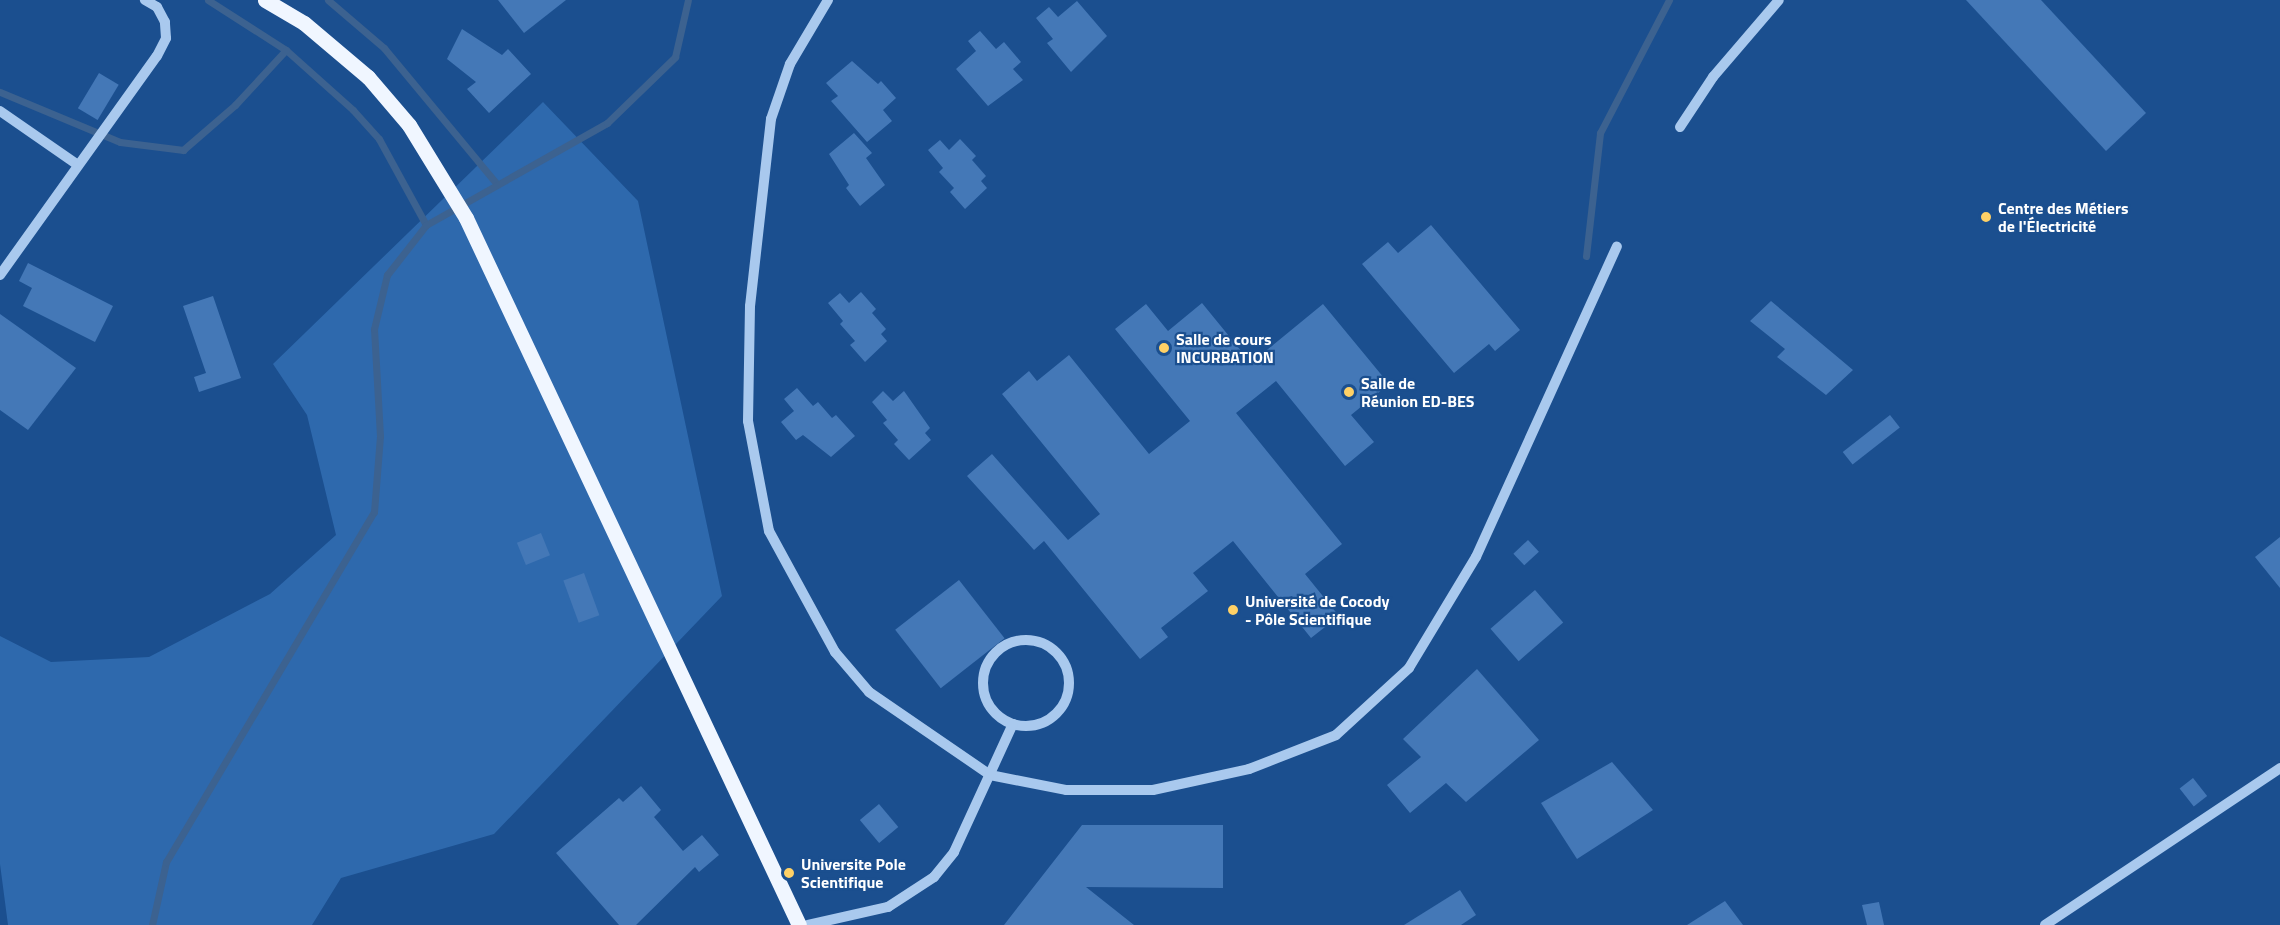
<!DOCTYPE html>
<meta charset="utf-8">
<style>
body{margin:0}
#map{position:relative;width:2280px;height:925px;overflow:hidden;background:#1b4f8f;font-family:"Titillium Web",sans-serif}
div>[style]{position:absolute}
.green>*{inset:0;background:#2e69ad}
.stream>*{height:7px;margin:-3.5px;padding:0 3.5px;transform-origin:3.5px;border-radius:3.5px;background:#3c6290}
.building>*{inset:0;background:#4478b7;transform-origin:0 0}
.minor>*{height:10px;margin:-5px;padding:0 5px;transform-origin:5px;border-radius:5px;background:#a9c9ee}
.minor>.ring{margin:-5px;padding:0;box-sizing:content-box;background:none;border:10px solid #a9c9ee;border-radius:50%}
.major>*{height:15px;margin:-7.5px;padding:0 7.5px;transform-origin:7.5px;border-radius:7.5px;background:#f0f6ff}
.dots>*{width:16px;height:16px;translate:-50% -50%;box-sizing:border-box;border:3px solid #1b4f8f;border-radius:50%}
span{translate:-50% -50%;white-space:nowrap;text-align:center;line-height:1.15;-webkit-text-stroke:4.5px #1b4f8f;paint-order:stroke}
.poi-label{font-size:16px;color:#fff;font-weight:700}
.left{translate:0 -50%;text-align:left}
</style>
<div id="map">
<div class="green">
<i style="clip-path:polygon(543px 102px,638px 201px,722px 596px,494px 834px,341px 878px,312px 925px,8px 925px,0 864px,0 636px,51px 662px,149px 657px,270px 594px,336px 535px,307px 415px,273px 364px)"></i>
</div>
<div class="stream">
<i style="left:208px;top:0;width:93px;rotate:32.7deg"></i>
<i style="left:286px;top:50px;width:90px;rotate:41.8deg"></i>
<i style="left:353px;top:110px;width:39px;rotate:48deg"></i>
<i style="left:379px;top:139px;width:98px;rotate:61.3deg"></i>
<i style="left:328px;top:0;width:74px;rotate:40.6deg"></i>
<i style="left:384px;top:48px;width:177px;rotate:50.3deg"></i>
<i style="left:0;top:92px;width:130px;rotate:22.6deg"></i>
<i style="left:120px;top:142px;width:64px;rotate:7.2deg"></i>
<i style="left:183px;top:150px;width:69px;rotate:-40.9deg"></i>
<i style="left:235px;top:105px;width:75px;rotate:-47.2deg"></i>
<i style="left:1586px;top:256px;width:124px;rotate:-83.5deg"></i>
<i style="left:1600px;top:133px;width:150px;rotate:-62.6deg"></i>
<i style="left:152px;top:925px;width:65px;rotate:-77.5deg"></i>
<i style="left:166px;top:862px;width:407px;rotate:-59.3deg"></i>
<i style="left:374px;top:512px;width:76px;rotate:-85.5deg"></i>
<i style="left:380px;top:436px;width:107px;rotate:-93.2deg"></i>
<i style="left:374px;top:329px;width:56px;rotate:-76.5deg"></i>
<i style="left:387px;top:275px;width:63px;rotate:-52deg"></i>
<i style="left:426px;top:225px;width:208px;rotate:-29.4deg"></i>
<i style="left:607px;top:123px;width:95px;rotate:-44.1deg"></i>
<i style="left:675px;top:57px;width:58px;rotate:-77.2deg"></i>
</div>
<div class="building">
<i style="clip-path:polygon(498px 0,566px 0,524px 33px)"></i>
<i style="clip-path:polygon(1966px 0,2041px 0,2146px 113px,2106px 151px)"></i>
<i style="clip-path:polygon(1077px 1px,1107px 36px,1071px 72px,1047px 43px,1053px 39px,1036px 18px,1049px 7px,1058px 17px)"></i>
<i style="clip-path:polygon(462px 29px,502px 55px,508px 49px,531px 74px,489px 113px,467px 89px,476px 82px,447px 59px)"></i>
<i style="clip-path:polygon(980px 31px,996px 49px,1004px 42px,1021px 62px,1013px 69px,1023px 80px,988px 106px,956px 69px,976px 51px,968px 41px)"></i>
<i style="clip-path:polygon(852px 61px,878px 84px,881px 81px,896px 98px,883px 110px,892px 121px,867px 142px,831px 101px,838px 96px,826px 83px)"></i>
<i style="left:99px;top:73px;width:23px;height:41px;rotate:31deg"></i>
<i style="clip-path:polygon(854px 133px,872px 153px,866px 158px,885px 185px,860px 206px,846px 188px,849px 185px,829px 154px)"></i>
<i style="clip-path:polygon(960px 139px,976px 156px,972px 160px,986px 176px,981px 181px,987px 188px,965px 209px,950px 192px,954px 188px,939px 172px,943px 168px,928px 150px,940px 140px,949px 150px)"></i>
<i style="clip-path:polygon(1431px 225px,1520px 330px,1495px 351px,1489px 344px,1454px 373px,1362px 264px,1388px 242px,1398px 253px)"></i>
<i style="clip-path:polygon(28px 263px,113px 306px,95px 342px,23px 306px,32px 288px,19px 281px)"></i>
<i style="clip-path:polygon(861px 292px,876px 309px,872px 313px,886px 329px,881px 334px,887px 341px,865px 362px,850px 345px,855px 341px,840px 324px,843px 321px,828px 303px,840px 293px,849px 303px)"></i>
<i style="clip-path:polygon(213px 296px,241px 378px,199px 392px,194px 377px,206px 373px,183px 306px)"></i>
<i style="clip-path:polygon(1771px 301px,1853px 370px,1826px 395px,1777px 357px,1785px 349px,1750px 321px)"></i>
<i style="clip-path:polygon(1202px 303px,1251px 363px,1323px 304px,1389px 384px,1351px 415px,1374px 442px,1345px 466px,1276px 381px,1236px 413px,1342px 544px,1305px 574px,1339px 616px,1311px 638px,1233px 541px,1193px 573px,1208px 591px,1161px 628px,1168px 637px,1140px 659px,1044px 541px,1034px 550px,967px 476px,992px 454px,1068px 540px,1100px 514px,1002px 394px,1029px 371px,1037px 381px,1069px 355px,1149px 454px,1190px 421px,1115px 329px,1146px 304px,1168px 331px)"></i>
<i style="clip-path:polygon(0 314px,76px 368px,28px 430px,0 410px)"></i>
<i style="clip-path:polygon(797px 388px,813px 406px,818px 402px,832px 418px,836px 415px,855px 436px,831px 457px,803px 435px,796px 440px,781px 422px,794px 411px,784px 399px)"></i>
<i style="clip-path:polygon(883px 391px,893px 401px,904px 391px,930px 428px,925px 433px,931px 440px,909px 460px,894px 444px,898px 440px,883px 423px,887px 420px,872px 402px)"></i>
<i style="left:1890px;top:415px;width:16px;height:60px;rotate:52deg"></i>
<i style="left:541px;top:533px;width:24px;height:26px;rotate:68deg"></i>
<i style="clip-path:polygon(2280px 537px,2280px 588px,2255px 557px)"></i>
<i style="left:1528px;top:540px;width:16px;height:20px;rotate:47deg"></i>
<i style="left:584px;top:573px;width:45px;height:22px;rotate:70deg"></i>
<i style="left:959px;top:580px;width:74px;height:81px;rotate:52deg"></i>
<i style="left:1535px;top:590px;width:43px;height:59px;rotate:49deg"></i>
<i style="clip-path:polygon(1477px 669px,1539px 740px,1466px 802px,1446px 783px,1410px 813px,1387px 785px,1421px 757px,1403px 739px)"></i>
<i style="clip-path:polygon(1612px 762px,1653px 810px,1577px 859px,1541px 803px)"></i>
<i style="left:2193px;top:778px;width:23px;height:17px;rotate:52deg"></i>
<i style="clip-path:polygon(641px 786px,661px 810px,654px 817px,683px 851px,702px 835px,719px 855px,699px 872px,695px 867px,636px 925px,619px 925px,556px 853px,619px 798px,623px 802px)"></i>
<i style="left:879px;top:804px;width:30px;height:25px;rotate:50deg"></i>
<i style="clip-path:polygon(1082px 825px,1223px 825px,1223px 888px,1086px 887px,1134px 925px,1004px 925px)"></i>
<i style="clip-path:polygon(1460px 890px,1476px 915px,1461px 925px,1404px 925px)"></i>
<i style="clip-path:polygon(1725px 901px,1743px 925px,1687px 925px)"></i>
<i style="clip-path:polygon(1879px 902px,1884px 925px,1867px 925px,1862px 905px)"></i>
</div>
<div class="minor">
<i style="left:828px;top:0;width:74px;rotate:120.7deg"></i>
<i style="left:790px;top:64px;width:58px;rotate:109.1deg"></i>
<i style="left:771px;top:119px;width:188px;rotate:96.4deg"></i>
<i style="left:750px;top:306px;width:115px;rotate:91deg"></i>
<i style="left:748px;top:421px;width:112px;rotate:79.2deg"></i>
<i style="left:769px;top:531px;width:138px;rotate:61.4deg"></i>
<i style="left:835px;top:652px;width:52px;rotate:49.6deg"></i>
<i style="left:869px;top:692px;width:147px;rotate:34.4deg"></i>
<i style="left:990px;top:775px;width:77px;rotate:11.2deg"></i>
<i style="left:1066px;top:790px;width:87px"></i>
<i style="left:1153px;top:790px;width:98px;rotate:-12.3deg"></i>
<i style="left:1249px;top:769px;width:93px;rotate:-21.3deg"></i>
<i style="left:1336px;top:735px;width:99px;rotate:-42.5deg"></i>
<i style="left:1409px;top:668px;width:130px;rotate:-58.9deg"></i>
<i style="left:1476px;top:557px;width:341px;rotate:-65.6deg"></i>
<i style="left:0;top:111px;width:95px;rotate:34.7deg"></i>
<i style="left:1680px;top:127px;width:60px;rotate:-56.6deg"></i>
<i style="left:1713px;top:77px;width:101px;rotate:-49.4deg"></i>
<i style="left:0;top:275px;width:269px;rotate:-54.4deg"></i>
<i style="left:157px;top:56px;width:20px;rotate:-63deg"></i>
<i style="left:166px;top:38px;width:16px;rotate:-94deg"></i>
<i style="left:165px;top:22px;width:17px;rotate:-118deg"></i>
<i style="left:157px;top:7px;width:14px;rotate:-150deg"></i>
<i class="ring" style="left:983px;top:640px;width:76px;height:76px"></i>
<i style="left:808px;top:925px;width:82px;rotate:-12.7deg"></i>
<i style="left:888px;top:907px;width:55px;rotate:-33.1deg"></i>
<i style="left:934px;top:877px;width:32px;rotate:-51deg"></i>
<i style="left:954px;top:852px;width:141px;rotate:-65.3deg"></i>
<i style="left:2045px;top:925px;width:283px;rotate:-33.7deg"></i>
</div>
<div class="major">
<i style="left:265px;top:0;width:45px;rotate:30.5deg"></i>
<i style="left:304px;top:23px;width:84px;rotate:40.2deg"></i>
<i style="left:368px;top:77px;width:63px;rotate:49.5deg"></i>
<i style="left:409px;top:125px;width:109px;rotate:58.5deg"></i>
<i style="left:466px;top:218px;width:781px;rotate:64.78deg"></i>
</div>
<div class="dots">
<i style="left:1986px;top:217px;background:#ffd166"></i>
<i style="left:1164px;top:348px;background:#ffd166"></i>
<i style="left:1349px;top:392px;background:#ffd166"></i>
<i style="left:1233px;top:610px;background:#ffd166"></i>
<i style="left:789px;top:873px;background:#ffd166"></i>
</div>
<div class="poi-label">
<span class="left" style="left:1998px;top:217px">Centre des Métiers<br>de l'Électricité</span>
<span class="left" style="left:1176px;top:348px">Salle de cours<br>INCURBATION</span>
<span class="left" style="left:1361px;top:392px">Salle de<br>Réunion ED-BES</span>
<span class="left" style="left:1245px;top:610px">Université de Cocody<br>- Pôle Scientifique</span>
<span class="left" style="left:801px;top:873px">Universite Pole<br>Scientifique</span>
</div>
</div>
